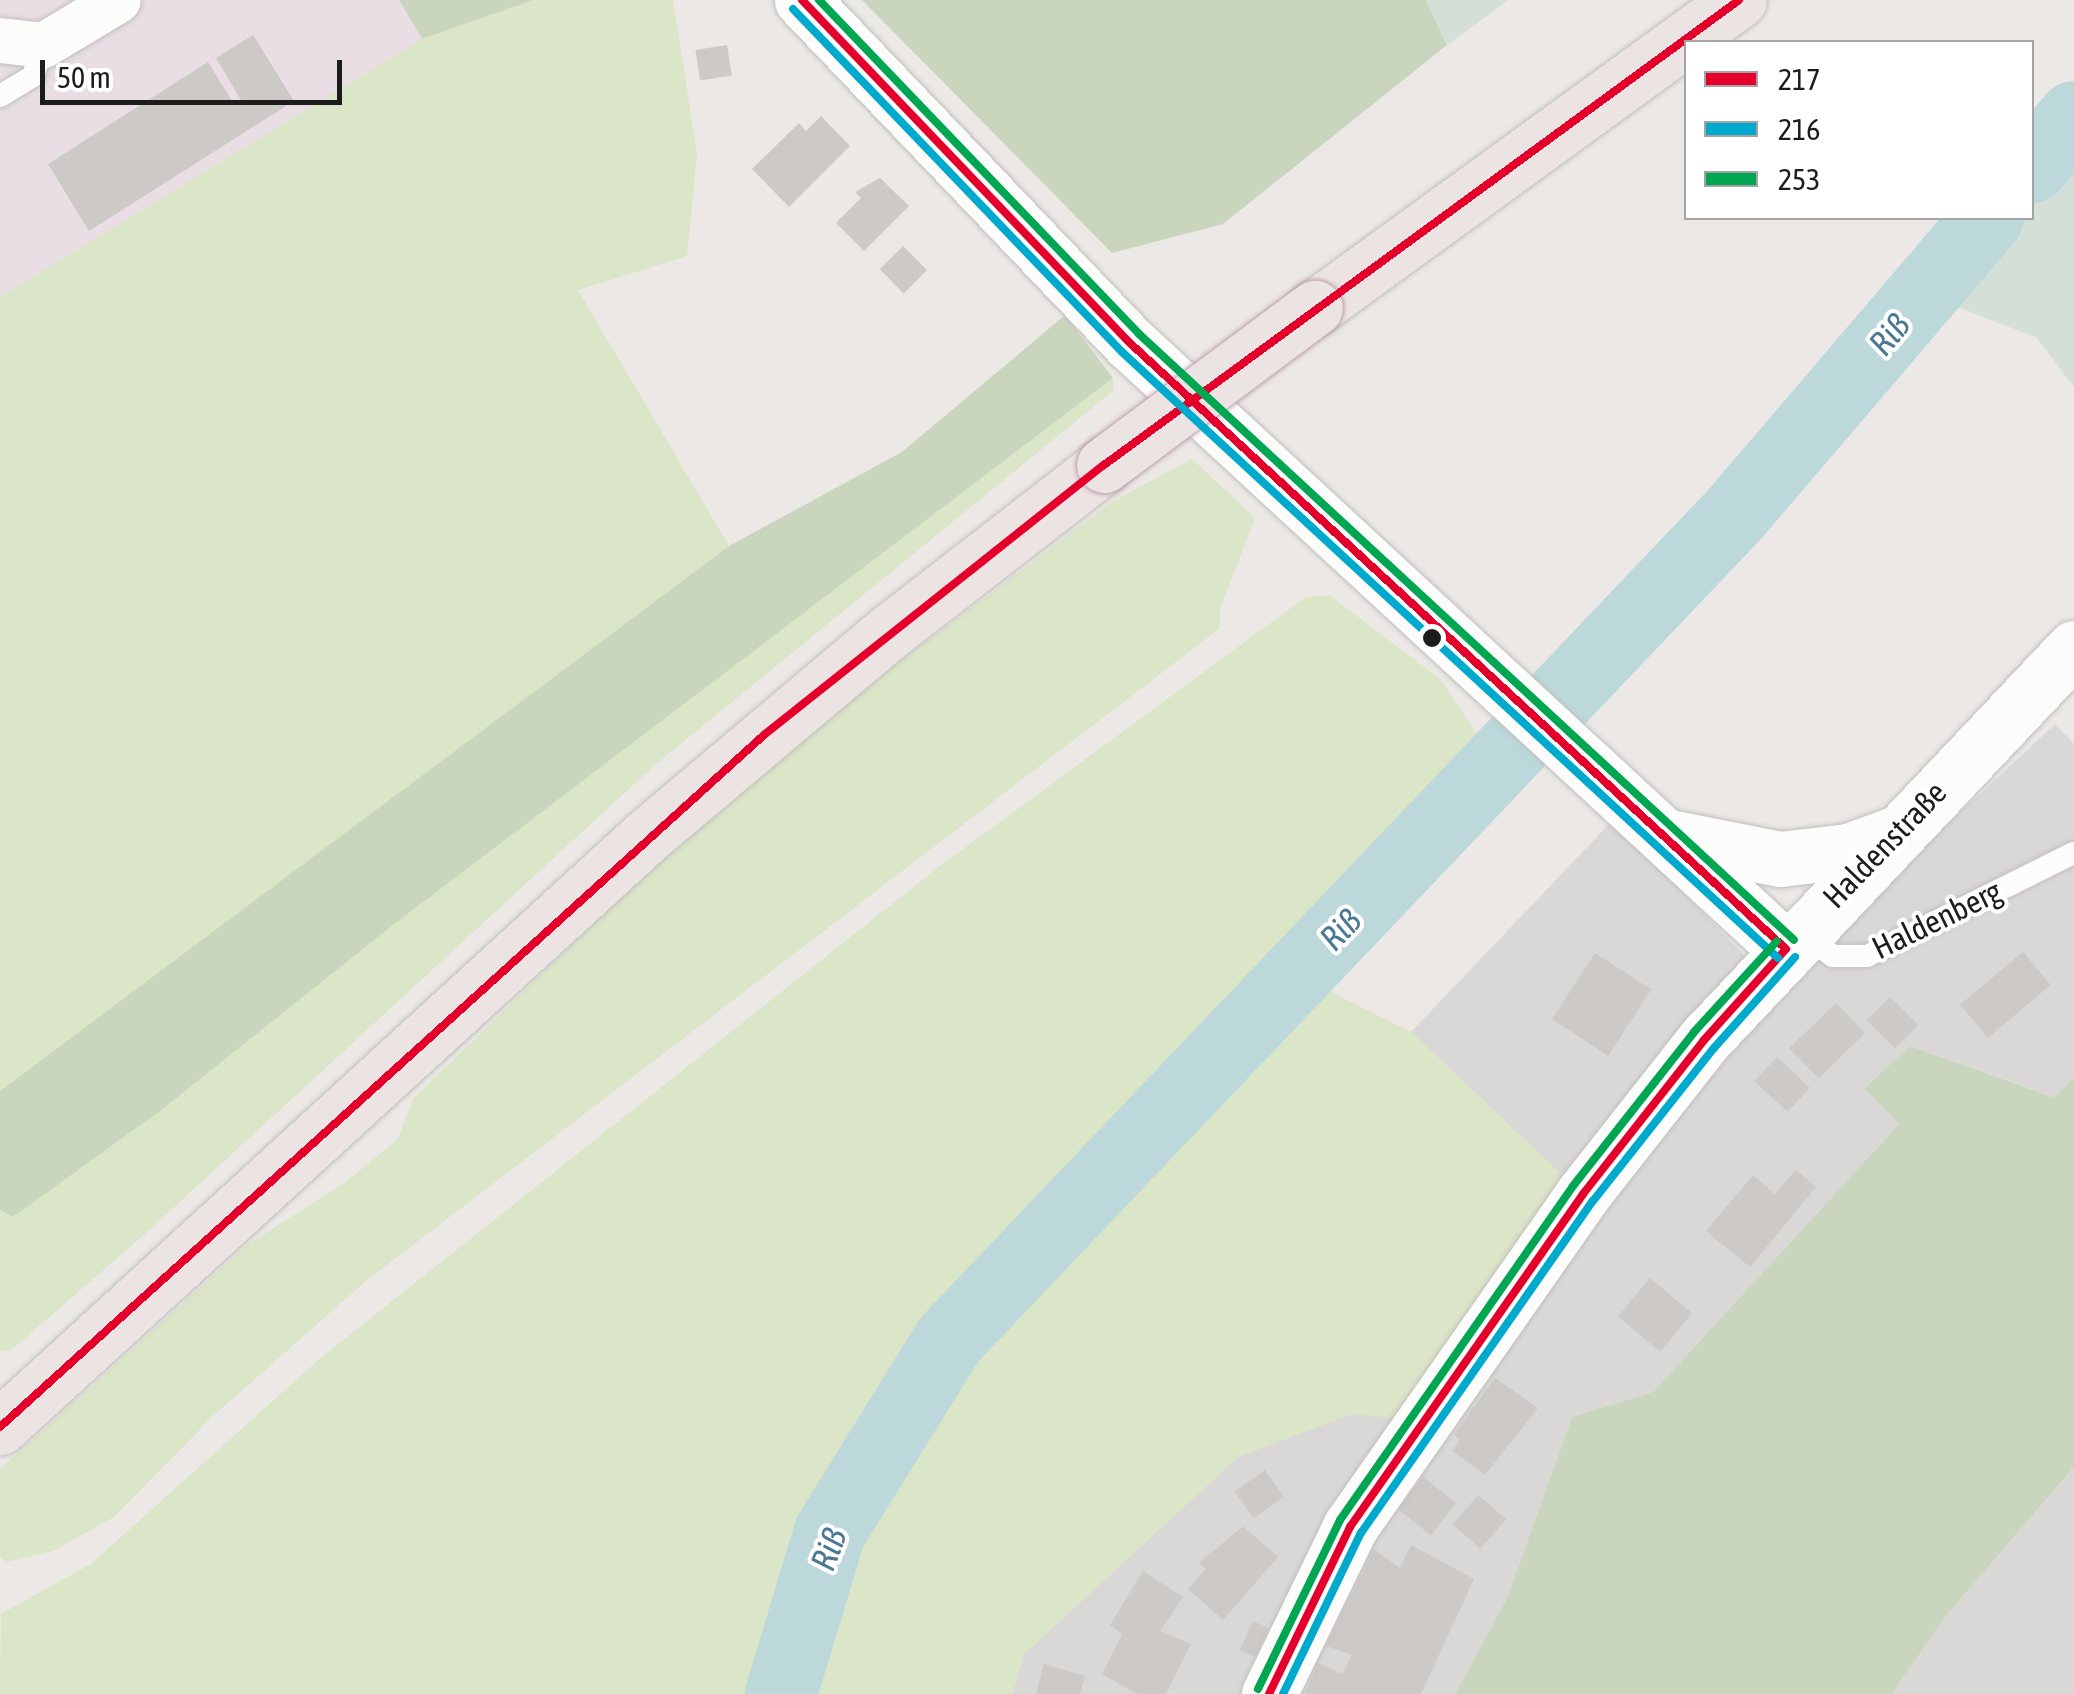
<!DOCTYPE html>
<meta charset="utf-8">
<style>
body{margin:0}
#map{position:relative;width:2074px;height:1694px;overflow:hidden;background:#ebe8e5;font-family:"Asap Condensed",sans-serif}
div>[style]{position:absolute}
.residential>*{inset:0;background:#dad8d7}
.industrial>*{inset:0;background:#e8dee4}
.grass>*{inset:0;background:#dbe5c7}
.forest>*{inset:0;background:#c9d6bd}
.wetland>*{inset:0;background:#d4e0d7}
.river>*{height:72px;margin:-36px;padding:0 36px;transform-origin:36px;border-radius:36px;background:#bcd8da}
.building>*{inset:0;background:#ccc9c6;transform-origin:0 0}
.roads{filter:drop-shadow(0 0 2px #c0bfbd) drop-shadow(0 0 2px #c0bfbd)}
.service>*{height:22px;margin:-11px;padding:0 11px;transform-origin:11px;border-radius:11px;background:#fcfcfb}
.minor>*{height:45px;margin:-22.5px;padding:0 22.5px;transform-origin:22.5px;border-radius:22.5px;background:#fcfcfb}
.tertiary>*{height:55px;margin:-27.5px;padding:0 27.5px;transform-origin:27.5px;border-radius:27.5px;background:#fcfcfb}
.trunk>*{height:55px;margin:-27.5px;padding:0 27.5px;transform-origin:27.5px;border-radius:27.5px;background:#ece4e2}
.bridges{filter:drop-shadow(0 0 2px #bd9fab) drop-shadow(0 0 2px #bd9fab)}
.trunk-bridge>*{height:55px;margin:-27.5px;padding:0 27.5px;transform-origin:27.5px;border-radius:27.5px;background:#ece4e2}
.bus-1>*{height:8px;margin:-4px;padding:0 4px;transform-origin:4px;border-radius:4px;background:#e4002b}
.bus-2>*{height:8px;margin:-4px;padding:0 4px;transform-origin:4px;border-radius:4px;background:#00a9ce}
.bus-3>*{height:8px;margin:-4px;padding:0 4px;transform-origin:4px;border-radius:4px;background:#00a651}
.dots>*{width:28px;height:28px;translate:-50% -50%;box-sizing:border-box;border:5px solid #fff;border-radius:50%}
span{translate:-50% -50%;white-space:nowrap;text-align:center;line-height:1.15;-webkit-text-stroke:8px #fff;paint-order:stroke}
.street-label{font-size:32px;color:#1c1c1c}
.water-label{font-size:35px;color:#4c7894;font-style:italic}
.legend{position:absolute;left:1684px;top:40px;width:350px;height:180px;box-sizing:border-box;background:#fff;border:2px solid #a4a4a4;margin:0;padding:12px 18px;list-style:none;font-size:30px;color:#1c1c1c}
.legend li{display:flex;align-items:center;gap:20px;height:50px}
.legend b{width:50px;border:2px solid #a4a4a4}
.scale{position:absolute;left:40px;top:60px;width:302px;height:45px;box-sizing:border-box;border:5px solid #1c1c1c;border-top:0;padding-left:12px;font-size:30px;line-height:35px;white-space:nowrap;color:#1c1c1c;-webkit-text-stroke:8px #fff;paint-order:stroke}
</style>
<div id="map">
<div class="residential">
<i style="clip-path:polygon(2055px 724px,2074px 744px,2074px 1078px,2055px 1097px,1910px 1046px,1864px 1090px,1899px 1124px,1653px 1392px,1572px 1417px,1507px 1598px,1455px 1694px,1012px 1694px,1024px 1654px,1239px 1456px,1352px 1414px,1564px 1177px,1411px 1032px,1613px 820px,1774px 986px)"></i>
<i style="clip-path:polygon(2074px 1467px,2074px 1694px,1892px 1694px,1945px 1617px)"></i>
</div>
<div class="industrial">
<i style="clip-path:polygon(0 0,399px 0,422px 39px,0 297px)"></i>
</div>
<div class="grass">
<i style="clip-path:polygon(533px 0,673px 0,697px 154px,687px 256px,578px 290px,729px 546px,0 1091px,0 297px,422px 39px)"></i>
<i style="clip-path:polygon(1113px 378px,1114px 390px,656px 764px,146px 1233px,10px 1351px,0 1351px,0 1210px,13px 1217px,160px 1111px,393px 925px)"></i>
<i style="clip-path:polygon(1192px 459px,1255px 518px,1220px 609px,1219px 629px,367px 1280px,214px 1415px,114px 1517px,53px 1551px,6px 1562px,0 1557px,0 1469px,247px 1245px,346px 1182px,398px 1139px,413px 1099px,685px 835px,875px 680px,1115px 500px)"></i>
<i style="clip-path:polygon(1329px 595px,1440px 679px,1478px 735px,1265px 959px,1411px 1032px,1564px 1177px,1407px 1420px,1352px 1414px,1239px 1456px,1024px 1654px,1012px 1694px,0 1694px,1px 1614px,91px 1564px,323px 1356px,940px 866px,1306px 597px)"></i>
</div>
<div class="forest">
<i style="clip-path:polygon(399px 0,533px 0,422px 39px)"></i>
<i style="clip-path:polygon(862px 0,1426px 0,1447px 45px,1223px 224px,1112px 253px)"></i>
<i style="clip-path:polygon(1065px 315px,1113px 378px,393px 925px,160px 1111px,13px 1217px,0 1210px,0 1091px,729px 546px,902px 452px)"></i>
<i style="clip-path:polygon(1910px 1046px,2054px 1097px,2074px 1078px,2074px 1467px,1945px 1617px,1892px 1694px,1455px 1694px,1507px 1598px,1572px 1417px,1653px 1392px,1899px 1124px,1864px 1089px)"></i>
</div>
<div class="wetland">
<i style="clip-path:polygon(1426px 0,1509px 0,1447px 45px)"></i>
<i style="clip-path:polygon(2074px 134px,2074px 387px,2037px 338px,1945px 302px,2010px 218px,2032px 218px,2032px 190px)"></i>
</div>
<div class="river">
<i style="left:2032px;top:167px;width:65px;rotate:-50deg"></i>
<i style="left:781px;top:1694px;width:169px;rotate:-73.2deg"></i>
<i style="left:830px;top:1532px;width:226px;rotate:-58.2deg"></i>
<i style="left:949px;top:1340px;width:1140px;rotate:-46.42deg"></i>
<i style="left:1735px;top:514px;width:389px;rotate:-49.5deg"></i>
</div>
<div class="building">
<i style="clip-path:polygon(253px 35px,294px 101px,89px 231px,48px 164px,208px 62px,234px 104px,241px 100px,216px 58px)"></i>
<i style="left:727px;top:45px;width:31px;height:32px;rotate:81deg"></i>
<i style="clip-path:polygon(821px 116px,850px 146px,789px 207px,752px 169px,799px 123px,806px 131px)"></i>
<i style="clip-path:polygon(880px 178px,909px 206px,864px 251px,836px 223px,861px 198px,855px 192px)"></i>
<i style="left:903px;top:246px;width:34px;height:33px;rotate:45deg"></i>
<i style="left:2023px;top:952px;width:43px;height:82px;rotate:50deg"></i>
<i style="left:1595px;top:953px;width:67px;height:79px;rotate:33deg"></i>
<i style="left:1890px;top:997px;width:40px;height:33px;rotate:45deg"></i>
<i style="left:1836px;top:1003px;width:42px;height:65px;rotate:46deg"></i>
<i style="left:1777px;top:1057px;width:45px;height:33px;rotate:43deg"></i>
<i style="clip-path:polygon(1796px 1170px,1816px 1187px,1750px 1267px,1706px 1231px,1753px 1175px,1775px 1194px)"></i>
<i style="left:1650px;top:1278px;width:55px;height:50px;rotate:40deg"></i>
<i style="clip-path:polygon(1495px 1378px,1538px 1408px,1485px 1475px,1452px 1451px,1460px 1439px,1454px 1435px)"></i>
<i style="left:1265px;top:1470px;width:33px;height:37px;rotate:55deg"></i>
<i style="left:1423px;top:1477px;width:42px;height:41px;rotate:38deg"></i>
<i style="left:1478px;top:1495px;width:37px;height:39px;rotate:41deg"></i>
<i style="clip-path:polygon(1243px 1526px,1278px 1557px,1223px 1620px,1188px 1589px,1206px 1569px,1199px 1563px)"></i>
<i style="clip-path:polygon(1411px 1545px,1474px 1579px,1421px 1694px,1305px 1694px,1318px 1663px,1342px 1674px,1352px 1655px,1326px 1646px,1374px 1549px,1400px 1568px)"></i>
<i style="clip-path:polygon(1143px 1571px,1183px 1597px,1160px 1631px,1191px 1644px,1166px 1694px,1137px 1694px,1102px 1674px,1122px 1634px,1110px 1625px)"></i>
<i style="left:1253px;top:1621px;width:17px;height:32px;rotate:25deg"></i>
<i style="clip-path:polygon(1044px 1664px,1085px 1676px,1080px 1694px,1036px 1694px)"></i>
</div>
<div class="roads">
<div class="service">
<i style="left:0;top:96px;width:39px;rotate:-31deg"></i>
<i style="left:33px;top:76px;width:33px;rotate:-72deg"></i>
<i style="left:1802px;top:932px;width:39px;rotate:38deg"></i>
<i style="left:1833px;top:956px;width:34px"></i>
<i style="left:1867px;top:956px;width:231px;rotate:-26.5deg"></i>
</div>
<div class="minor">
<i style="left:0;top:40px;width:43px;rotate:6.6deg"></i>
<i style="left:43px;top:45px;width:87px;rotate:-31deg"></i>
</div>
<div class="tertiary">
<i style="left:802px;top:0;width:475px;rotate:46.3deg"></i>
<i style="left:1130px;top:343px;width:893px;rotate:42.73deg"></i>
<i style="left:1674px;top:838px;width:108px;rotate:11.2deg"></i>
<i style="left:1780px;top:859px;width:68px;rotate:-6.7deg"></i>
<i style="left:1848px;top:851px;width:50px;rotate:-19.9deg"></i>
<i style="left:1269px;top:1694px;width:186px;rotate:-64.1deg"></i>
<i style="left:1350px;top:1527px;width:406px;rotate:-55deg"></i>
<i style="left:1583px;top:1194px;width:196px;rotate:-51.8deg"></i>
<i style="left:1704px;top:1040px;width:539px;rotate:-46.65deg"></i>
</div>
<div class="trunk">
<i style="left:1315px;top:308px;width:524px;rotate:-36deg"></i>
<i style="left:0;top:1427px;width:879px;rotate:-42.42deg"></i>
<i style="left:649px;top:834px;width:314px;rotate:-40.1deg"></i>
<i style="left:889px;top:632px;width:272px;rotate:-37.8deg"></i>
</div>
</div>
<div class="bridges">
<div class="trunk-bridge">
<i style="left:1104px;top:465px;width:263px;rotate:-36.7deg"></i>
</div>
</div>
<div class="bus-1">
<i style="left:802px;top:0;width:475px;rotate:46.3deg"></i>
<i style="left:1130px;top:343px;width:893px;rotate:42.73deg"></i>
<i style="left:0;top:1427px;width:1031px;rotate:-42.17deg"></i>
<i style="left:764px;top:735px;width:434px;rotate:-38.5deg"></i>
<i style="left:1104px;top:465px;width:787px;rotate:-36.21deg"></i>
<i style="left:1269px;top:1694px;width:186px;rotate:-64.1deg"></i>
<i style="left:1350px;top:1527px;width:406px;rotate:-55deg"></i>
<i style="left:1583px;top:1194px;width:196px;rotate:-51.8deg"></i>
<i style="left:1704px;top:1040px;width:122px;rotate:-48deg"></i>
</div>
<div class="bus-2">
<i style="left:793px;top:9px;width:475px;rotate:46.2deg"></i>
<i style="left:1122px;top:352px;width:893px;rotate:42.73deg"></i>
<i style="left:1283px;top:1694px;width:179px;rotate:-64.2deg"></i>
<i style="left:1361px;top:1533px;width:405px;rotate:-55.1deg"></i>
<i style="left:1593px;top:1201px;width:195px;rotate:-51.7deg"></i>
<i style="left:1714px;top:1048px;width:122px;rotate:-48.3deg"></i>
</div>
<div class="bus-3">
<i style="left:819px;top:0;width:463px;rotate:46.2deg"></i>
<i style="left:1139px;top:334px;width:892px;rotate:42.77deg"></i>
<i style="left:1258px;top:1689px;width:188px;rotate:-64.1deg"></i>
<i style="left:1340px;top:1520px;width:407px;rotate:-55.1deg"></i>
<i style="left:1573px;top:1186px;width:196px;rotate:-51.8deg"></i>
<i style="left:1694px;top:1032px;width:123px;rotate:-47.6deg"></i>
</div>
<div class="dots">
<i style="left:1432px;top:638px;background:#1c1c1c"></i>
</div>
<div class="street-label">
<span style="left:1885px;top:845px;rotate:-46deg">Haldenstraße</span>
<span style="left:1937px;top:920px;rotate:-26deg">Haldenberg</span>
</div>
<div class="water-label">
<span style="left:1889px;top:334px;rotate:-50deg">Riß</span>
<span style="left:1340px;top:929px;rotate:-46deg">Riß</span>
<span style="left:828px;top:1549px;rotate:-69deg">Riß</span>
</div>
<ul class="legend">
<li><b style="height:12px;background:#e4002b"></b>217</li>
<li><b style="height:12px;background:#00a9ce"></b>216</li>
<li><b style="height:12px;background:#00a651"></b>253</li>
</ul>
<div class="scale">50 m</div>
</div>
